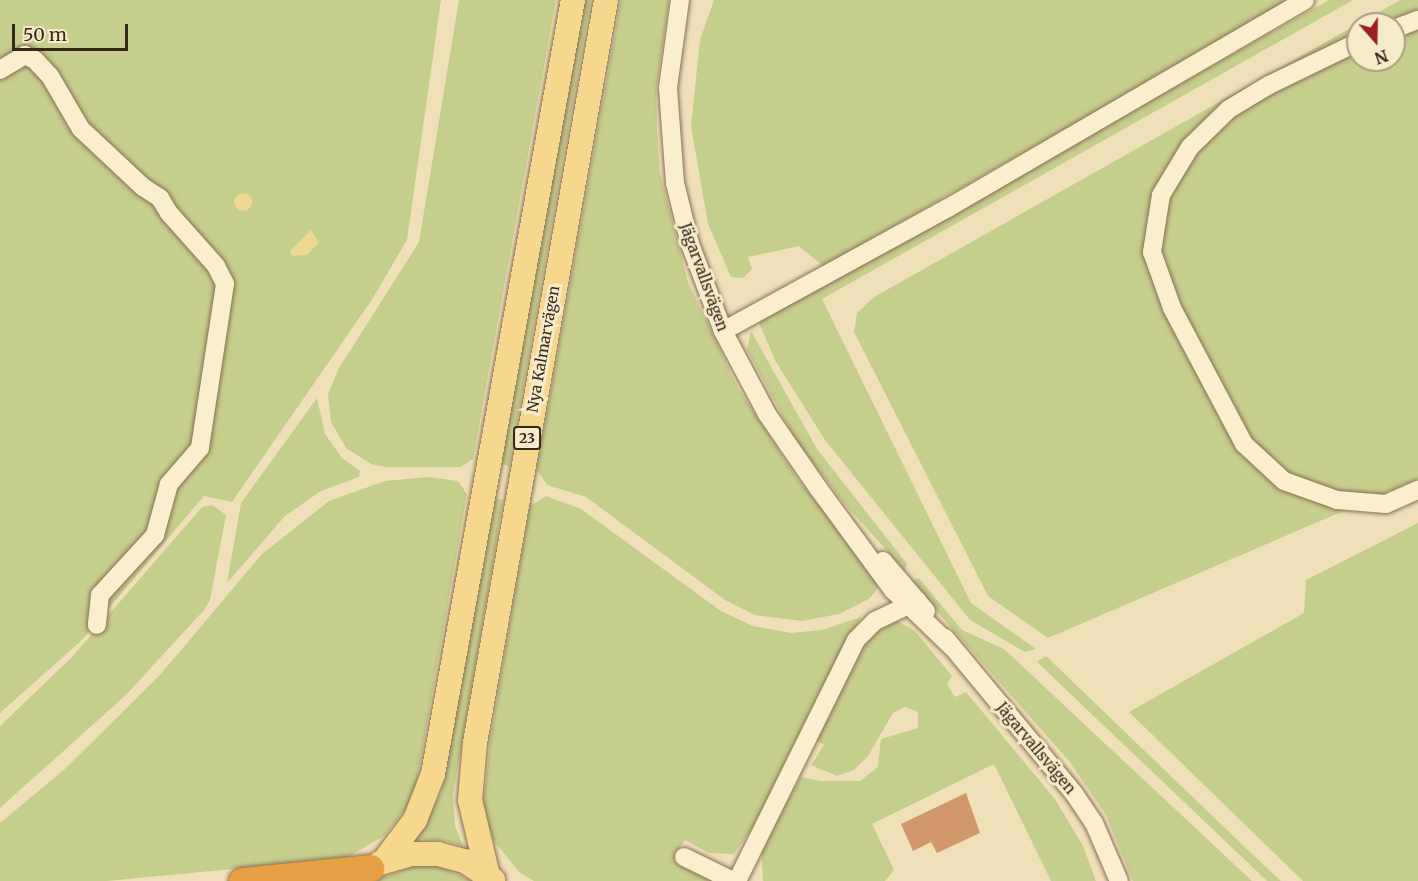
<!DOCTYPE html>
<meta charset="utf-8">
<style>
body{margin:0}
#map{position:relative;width:1418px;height:881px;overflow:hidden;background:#f0e0ba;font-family:Merriweather,serif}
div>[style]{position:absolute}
.green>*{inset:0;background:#c6ce8e}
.sand>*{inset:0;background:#efd795}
.round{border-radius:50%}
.building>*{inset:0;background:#d1986d}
.roads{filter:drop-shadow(0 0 2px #887054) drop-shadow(0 0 2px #887054)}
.minor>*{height:18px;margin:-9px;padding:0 9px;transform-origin:9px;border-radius:9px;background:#fbeecd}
.major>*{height:24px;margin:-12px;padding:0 12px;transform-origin:12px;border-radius:12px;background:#f7d78e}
.highway>*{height:27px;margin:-13.5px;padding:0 13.5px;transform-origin:13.5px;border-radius:13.5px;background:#e7a043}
span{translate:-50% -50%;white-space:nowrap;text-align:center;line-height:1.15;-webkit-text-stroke:6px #f7ebca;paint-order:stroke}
.shield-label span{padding:2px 4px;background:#f7ebca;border:2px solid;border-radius:4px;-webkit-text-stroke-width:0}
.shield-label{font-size:14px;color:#36271a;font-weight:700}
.street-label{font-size:15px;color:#36271a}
.north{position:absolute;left:1346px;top:12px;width:60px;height:60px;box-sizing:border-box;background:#f7ebca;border:2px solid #aa9d84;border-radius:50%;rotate:160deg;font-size:16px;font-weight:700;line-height:24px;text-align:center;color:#36271a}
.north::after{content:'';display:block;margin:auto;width:21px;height:27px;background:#9a2020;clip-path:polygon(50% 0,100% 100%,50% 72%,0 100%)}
.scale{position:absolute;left:12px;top:24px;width:116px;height:27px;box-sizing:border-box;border:3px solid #36271a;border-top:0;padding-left:8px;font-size:18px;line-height:21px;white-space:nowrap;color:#36271a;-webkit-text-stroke:4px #f7ebca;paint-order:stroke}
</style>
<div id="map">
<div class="green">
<i style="clip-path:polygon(0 0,441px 0,407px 240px,373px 298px,232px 502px,204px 496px,81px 641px,0 713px)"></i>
<i style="clip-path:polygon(459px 0,556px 0,473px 459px,461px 467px,387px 467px,371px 464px,346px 448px,331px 422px,328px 394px,339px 368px,419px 242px)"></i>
<i style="clip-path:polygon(585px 0,591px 0,509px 466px,501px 464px)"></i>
<i style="clip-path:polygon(621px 0,669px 0,656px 89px,657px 129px,660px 173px,688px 282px,738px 388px,797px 478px,877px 577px,878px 588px,869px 599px,839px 614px,802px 621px,755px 615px,725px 600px,586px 497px,547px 485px,537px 470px)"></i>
<i style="clip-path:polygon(714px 0,1292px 0,823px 266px,799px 246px,748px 257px,752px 269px,743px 278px,731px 277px,708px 224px,691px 126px,700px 40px)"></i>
<i style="clip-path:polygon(1329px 0,1353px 0,822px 299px,971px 603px,1036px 649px,1025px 652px,970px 620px,825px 440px,776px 362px,758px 321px)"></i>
<i style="clip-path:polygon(evenodd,1400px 0,1418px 0,1418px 479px,1048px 638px,988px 596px,854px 332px,857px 313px,874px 297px,1400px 0,1358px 24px,1394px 24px,1394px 60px,1358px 60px,1358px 24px)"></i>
<i style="clip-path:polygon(751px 331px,817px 449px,907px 564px,905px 571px,844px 503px,795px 439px,747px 350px)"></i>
<i style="clip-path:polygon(317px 398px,325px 434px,342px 458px,360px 471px,359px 477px,321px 491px,285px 516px,227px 583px,241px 503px)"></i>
<i style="clip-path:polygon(428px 477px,458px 481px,467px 494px,416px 786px,408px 806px,384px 836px,346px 858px,107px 881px,0 881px,0 823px,66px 768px,160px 675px,262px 554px,329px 501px,385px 481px)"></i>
<i style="clip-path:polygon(546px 496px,581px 509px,721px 611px,753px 626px,791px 633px,822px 630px,861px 617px,753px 827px,734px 854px,709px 853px,685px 840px,675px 855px,720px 881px,534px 881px,519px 872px,494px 841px,483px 809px,490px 742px,530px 506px)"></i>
<i style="clip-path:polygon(495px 498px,503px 500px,453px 795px,455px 826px,463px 846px,448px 841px,416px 839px,441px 793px)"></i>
<i style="clip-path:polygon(212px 505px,226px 515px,210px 600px,204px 610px,126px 695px,0 808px,0 726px,72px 657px,202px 507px)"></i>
<i style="clip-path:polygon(1418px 523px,1418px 881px,1303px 881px,1129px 712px,1304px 613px,1306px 580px)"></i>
<i style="clip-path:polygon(919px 578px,962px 630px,1004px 649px,1252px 881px,1133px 881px,1106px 815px,1069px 761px,910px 581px)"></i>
<i style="clip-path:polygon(896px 620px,915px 631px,952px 676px,947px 684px,955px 697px,966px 692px,1055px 799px,1083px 846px,1096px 881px,1051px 881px,994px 764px,872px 824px,894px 870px,885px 881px,763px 881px,761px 846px,801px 777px,820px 781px,860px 781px,878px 767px,881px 739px,918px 728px,918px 712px,905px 707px,893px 713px,868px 756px,854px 770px,837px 776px,811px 765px,824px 745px,817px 741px,819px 729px,864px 637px)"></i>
<i style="clip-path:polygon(1046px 656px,1252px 854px,1281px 881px,1267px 881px,1037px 662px)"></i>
<i style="clip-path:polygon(413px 866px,439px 866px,472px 881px,373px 881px)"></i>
</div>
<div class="sand">
<i class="round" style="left:234px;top:193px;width:18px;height:18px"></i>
<i style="clip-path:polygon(311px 230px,319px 242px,307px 255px,292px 256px,290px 251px)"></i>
</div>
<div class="building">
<i style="clip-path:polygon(966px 793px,980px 833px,937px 853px,931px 842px,913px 851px,901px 824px)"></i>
</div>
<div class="roads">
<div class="minor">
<i style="left:680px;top:0;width:89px;rotate:97.8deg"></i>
<i style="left:668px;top:88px;width:95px;rotate:85.8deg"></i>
<i style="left:675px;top:183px;width:63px;rotate:76.2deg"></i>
<i style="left:690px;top:244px;width:93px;rotate:69.2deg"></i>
<i style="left:723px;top:331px;width:94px;rotate:62.1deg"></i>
<i style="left:767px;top:414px;width:90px;rotate:55.4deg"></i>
<i style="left:818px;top:488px;width:127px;rotate:53.7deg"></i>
<i style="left:893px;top:590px;width:82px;rotate:44deg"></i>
<i style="left:1394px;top:29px;width:26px;rotate:-21deg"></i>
<i style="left:1358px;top:42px;width:99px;rotate:154.2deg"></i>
<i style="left:1269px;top:85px;width:47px;rotate:149deg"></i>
<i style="left:1229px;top:109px;width:54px;rotate:135.7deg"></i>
<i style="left:1190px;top:147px;width:56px;rotate:121.1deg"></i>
<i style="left:1161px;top:195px;width:58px;rotate:99deg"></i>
<i style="left:1152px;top:252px;width:59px;rotate:70.3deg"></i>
<i style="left:1172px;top:308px;width:154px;rotate:62.1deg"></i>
<i style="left:1244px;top:444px;width:54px;rotate:42.8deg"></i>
<i style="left:1284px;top:481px;width:56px;rotate:19.7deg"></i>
<i style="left:1337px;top:500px;width:49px;rotate:4.7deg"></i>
<i style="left:1386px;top:504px;width:35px;rotate:-24deg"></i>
<i style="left:0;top:70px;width:29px;rotate:-31deg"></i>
<i style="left:25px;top:55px;width:11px;rotate:27deg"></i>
<i style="left:35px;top:60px;width:22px;rotate:47deg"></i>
<i style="left:50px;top:76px;width:61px;rotate:59.7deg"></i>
<i style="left:81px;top:129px;width:85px;rotate:43.1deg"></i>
<i style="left:143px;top:187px;width:20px;rotate:33deg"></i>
<i style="left:160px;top:198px;width:17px;rotate:59deg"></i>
<i style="left:169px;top:213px;width:71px;rotate:48.4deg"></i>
<i style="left:216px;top:266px;width:20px;rotate:63deg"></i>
<i style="left:225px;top:284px;width:166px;rotate:98.7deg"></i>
<i style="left:200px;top:448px;width:48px;rotate:130.7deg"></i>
<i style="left:169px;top:484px;width:53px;rotate:105.4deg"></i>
<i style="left:155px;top:535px;width:81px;rotate:132.5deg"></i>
<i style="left:100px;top:595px;width:30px;rotate:96deg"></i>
<i style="left:723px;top:331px;width:256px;rotate:-28.7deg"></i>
<i style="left:948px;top:208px;width:413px;rotate:-30.2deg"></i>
<i style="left:883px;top:561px;width:66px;rotate:49.3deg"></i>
<i style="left:945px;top:638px;width:200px;rotate:50.3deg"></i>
<i style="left:1073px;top:792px;width:37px;rotate:56deg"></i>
<i style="left:1094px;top:823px;width:63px;rotate:66.7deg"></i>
<i style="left:684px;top:857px;width:55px;rotate:26.1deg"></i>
<i style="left:737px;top:881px;width:269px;rotate:-63.7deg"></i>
<i style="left:856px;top:640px;width:27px;rotate:-45deg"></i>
<i style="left:875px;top:621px;width:47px;rotate:-25.5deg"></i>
</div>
<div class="major">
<i style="left:384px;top:861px;width:51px;rotate:-52.9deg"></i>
<i style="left:415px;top:820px;width:49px;rotate:-68.6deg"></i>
<i style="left:433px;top:774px;width:787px;rotate:-79.75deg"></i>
<i style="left:380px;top:863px;width:32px;rotate:-16deg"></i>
<i style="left:411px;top:854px;width:27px"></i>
<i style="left:438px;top:854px;width:28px;rotate:15deg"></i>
<i style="left:465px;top:861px;width:34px;rotate:34deg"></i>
<i style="left:488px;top:876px;width:78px;rotate:-103.3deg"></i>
<i style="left:470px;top:800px;width:57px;rotate:-85deg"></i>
<i style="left:475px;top:743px;width:754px;rotate:-80deg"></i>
</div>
<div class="highway">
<i style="left:242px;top:881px;width:129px;rotate:-5.8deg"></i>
</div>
</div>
<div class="shield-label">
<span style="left:527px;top:438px">23</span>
</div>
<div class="street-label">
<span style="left:704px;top:277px;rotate:70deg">Jägarvallsvägen</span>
<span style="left:543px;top:349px;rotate:-80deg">Nya Kalmarvägen</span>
<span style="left:1036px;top:748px;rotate:50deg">Jägarvallsvägen</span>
</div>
<div class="north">N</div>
<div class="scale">50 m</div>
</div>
